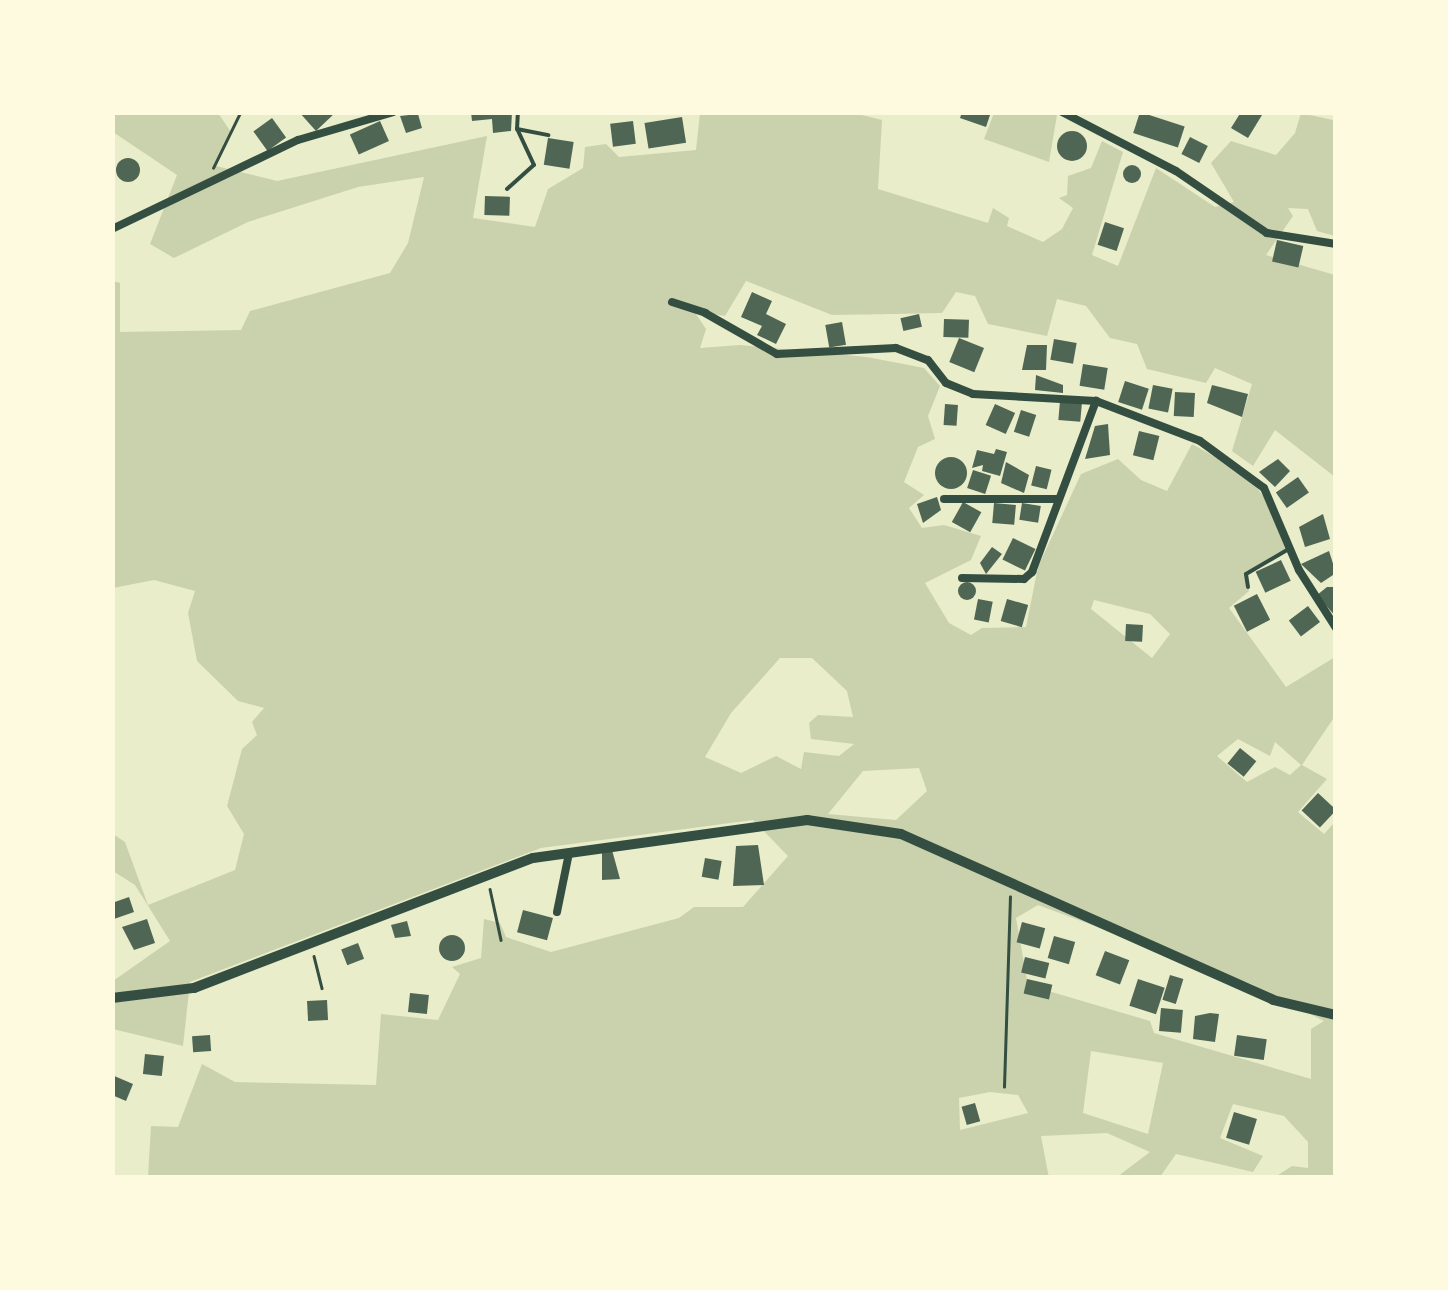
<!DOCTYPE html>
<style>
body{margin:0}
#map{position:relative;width:1448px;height:1290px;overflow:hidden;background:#e9edc9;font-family:Ubuntu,sans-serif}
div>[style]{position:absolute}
.green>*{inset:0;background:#cad2ad}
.building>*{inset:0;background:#4f6655;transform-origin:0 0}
.round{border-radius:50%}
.path>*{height:2.5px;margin:-1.25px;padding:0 1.25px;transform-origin:1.25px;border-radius:1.25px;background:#344e41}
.service>*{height:4px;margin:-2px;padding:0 2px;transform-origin:2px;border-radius:2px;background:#344e41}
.minor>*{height:8px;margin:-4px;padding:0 4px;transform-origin:4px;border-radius:4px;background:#344e41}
.tertiary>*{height:10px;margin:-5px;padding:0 5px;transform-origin:5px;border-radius:5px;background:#344e41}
span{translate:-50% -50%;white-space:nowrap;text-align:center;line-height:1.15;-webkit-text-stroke:8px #fefae0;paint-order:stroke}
.frame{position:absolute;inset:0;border:115px solid #fefae0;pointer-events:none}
</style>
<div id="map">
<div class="green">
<i style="clip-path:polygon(evenodd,850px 112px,882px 120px,878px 189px,988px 223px,993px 208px,1009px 218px,1007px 226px,1043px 242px,1062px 229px,1073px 208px,1059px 198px,1067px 195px,1068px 176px,1091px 168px,1102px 141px,1123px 152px,1092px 255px,1118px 266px,1156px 168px,1215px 207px,1234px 202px,1211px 163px,1231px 141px,1276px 155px,1295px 133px,1301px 113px,1333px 120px,1335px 115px,1335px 236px,1317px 231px,1308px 209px,1288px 208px,1293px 216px,1266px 255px,1335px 275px,1335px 477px,1275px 430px,1253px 466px,1232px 451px,1252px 384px,1215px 368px,1206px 383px,1147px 369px,1137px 344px,1110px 338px,1086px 306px,1057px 299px,1047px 336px,988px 324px,975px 296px,956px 292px,942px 313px,832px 315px,746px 281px,725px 316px,694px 311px,706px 329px,700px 348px,740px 345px,867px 357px,924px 368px,940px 386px,928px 416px,935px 439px,918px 447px,904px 482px,924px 495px,909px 508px,922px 528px,944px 525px,981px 536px,971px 560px,925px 583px,949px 623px,971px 635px,982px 628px,1026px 627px,1038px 567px,1081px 474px,1118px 459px,1141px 480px,1167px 491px,1192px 444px,1247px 475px,1264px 497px,1290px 547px,1246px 574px,1249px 591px,1229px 608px,1286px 687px,1335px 657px,1335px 716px,1302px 765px,1327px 779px,1298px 812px,1324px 834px,1335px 822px,1335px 1177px,1275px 1177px,1292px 1166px,1308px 1168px,1308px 1142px,1284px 1116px,1233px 1104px,1220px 1138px,1263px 1156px,1253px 1172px,1176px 1154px,1160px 1177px,1117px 1177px,1150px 1152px,1107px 1133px,1041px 1136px,1049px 1178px,148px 1177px,151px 1126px,178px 1127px,202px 1064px,235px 1082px,376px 1085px,381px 1014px,438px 1020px,460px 974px,452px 967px,481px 958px,484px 919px,500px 923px,506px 937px,551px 952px,679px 918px,694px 907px,743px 907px,788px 856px,753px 820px,541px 848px,190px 982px,183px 1046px,113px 1029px,113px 981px,170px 941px,135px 885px,113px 871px,113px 834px,125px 842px,148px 905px,235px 870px,244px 834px,227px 806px,242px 749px,257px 735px,252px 722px,264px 708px,238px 701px,197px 661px,188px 613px,195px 591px,154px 580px,113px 588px,113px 281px,120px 283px,120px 332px,241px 330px,250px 311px,390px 273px,408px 243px,424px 177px,358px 187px,248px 222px,174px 258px,150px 244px,177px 175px,113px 132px,112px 113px,218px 113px,231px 132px,216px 166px,277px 181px,487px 136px,473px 218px,535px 227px,548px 189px,583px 168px,585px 147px,606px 144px,619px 157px,696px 150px,700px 113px,850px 112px,1094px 600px,1150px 614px,1170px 634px,1152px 658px,1091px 609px,1094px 600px,850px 112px,780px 658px,812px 658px,847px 691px,853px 717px,818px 715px,809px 723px,811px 739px,854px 744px,839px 756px,804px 752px,801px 769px,776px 756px,741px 773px,705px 757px,731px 713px,780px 658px,850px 112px,1238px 739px,1270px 756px,1275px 742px,1301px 765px,1290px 775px,1275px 767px,1247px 782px,1217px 756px,1238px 739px,850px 112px,919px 768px,927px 791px,896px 820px,828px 814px,863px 771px,919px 768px,850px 112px,1038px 905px,1251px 984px,1324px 1021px,1311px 1029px,1311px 1079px,1154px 1033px,1150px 1021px,1028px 985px,1016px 918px,1038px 905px,850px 112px,1091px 1051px,1163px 1063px,1148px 1134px,1083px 1113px,1091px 1051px,850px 112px,990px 1092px,1018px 1095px,1028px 1113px,960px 1130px,959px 1098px,990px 1092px)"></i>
<i style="clip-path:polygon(994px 113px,1057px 115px,1049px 162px,984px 139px)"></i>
</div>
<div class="building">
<i style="clip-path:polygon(299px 112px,336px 112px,316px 131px)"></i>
<i style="clip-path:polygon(471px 112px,512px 112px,511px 131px,493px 133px,492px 119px,472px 121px)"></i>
<i style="clip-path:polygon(962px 112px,991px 112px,986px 127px,960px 118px)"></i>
<i style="left:1140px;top:112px;width:47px;height:22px;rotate:18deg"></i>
<i style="clip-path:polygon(1241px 112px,1262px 115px,1248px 138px,1231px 128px)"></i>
<i style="clip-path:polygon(418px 114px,422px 128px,406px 133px,400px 116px)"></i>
<i style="left:682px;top:117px;width:26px;height:38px;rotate:81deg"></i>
<i style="left:272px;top:118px;width:24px;height:23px;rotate:54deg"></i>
<i style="left:380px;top:121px;width:22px;height:33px;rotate:66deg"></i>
<i style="left:633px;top:121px;width:23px;height:23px;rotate:83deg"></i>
<i class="round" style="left:1057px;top:131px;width:30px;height:30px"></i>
<i style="left:1190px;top:137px;width:20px;height:19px;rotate:27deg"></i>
<i style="left:548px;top:138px;width:26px;height:27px;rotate:9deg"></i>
<i class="round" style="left:116px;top:158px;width:24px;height:24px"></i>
<i class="round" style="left:1123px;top:165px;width:18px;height:18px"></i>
<i style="left:485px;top:196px;width:25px;height:19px;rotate:2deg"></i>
<i style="left:1105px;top:222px;width:20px;height:24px;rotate:18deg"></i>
<i style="left:1277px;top:240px;width:27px;height:22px;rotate:13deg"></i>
<i style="clip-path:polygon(752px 292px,772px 301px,766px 314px,786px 324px,776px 344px,757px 335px,762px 326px,741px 317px)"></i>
<i style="left:919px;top:314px;width:13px;height:19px;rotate:77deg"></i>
<i style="left:944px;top:319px;width:25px;height:18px;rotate:2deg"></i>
<i style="left:842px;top:322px;width:23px;height:17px;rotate:80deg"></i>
<i style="left:959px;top:338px;width:27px;height:26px;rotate:22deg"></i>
<i style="left:1054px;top:339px;width:23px;height:21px;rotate:10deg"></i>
<i style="clip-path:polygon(1027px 345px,1047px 345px,1046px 370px,1022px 370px)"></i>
<i style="left:1083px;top:364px;width:25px;height:22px;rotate:9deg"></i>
<i style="clip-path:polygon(1036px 375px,1063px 385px,1063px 393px,1035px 390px)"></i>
<i style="left:1125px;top:381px;width:25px;height:22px;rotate:18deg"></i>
<i style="left:1153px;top:385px;width:20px;height:24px;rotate:11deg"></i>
<i style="clip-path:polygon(1212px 385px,1248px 394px,1242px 417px,1207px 403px)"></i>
<i style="left:1175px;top:392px;width:20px;height:24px;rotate:3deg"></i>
<i style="left:1060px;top:401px;width:22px;height:19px;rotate:5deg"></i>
<i style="left:945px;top:404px;width:13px;height:21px;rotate:4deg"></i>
<i style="left:995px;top:404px;width:22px;height:23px;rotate:24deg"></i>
<i style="left:1021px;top:410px;width:16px;height:23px;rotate:18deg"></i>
<i style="clip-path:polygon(1108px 424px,1110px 455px,1085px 459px,1095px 426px)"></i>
<i style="left:1139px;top:431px;width:21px;height:25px;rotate:14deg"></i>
<i style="clip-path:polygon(996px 449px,1007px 452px,1000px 476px,982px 471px,983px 465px,972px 468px,977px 450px,994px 454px)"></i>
<i class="round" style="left:935px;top:457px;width:32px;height:32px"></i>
<i style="clip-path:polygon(1278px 459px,1290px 471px,1275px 487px,1259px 472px)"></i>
<i style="clip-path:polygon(1006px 462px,1029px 475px,1024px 493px,1001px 483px)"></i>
<i style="left:1036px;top:466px;width:16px;height:20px;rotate:14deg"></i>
<i style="left:973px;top:470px;width:19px;height:19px;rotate:18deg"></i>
<i style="left:1298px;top:477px;width:19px;height:27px;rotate:55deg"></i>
<i style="clip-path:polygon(937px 497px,941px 510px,923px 523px,917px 504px)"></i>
<i style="left:963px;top:502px;width:21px;height:23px;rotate:29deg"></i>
<i style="left:994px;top:503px;width:22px;height:20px;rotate:5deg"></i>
<i style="left:1022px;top:503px;width:19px;height:17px;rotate:9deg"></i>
<i style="clip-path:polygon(1323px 514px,1330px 539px,1305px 547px,1299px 527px)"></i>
<i style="left:1013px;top:538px;width:25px;height:24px;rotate:26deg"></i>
<i style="clip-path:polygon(992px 547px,1002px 554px,986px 574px,980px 563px)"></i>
<i style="clip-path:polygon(1329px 551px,1336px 573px,1321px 583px,1301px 564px)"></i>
<i style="left:1281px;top:560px;width:23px;height:28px;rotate:65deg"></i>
<i class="round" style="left:958px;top:582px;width:18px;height:18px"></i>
<i style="clip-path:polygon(1327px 587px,1336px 587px,1336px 617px,1317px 595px)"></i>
<i style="left:1257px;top:594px;width:29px;height:26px;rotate:63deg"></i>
<i style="left:978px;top:599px;width:15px;height:21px;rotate:11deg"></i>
<i style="left:1007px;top:599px;width:22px;height:23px;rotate:16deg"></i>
<i style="left:1308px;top:606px;width:20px;height:24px;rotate:53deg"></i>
<i style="left:1126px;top:624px;width:17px;height:17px;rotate:3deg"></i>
<i style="left:1240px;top:748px;width:21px;height:20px;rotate:39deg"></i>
<i style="left:1318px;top:793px;width:25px;height:24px;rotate:43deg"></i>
<i style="clip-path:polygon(758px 845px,764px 885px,733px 886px,736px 846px)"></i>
<i style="clip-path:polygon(612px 850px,620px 879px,602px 880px,602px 851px)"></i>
<i style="left:705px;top:858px;width:17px;height:19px;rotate:10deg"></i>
<i style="clip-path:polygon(129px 897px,134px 912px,114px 919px,112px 903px)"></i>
<i style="left:523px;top:910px;width:31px;height:23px;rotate:15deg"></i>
<i style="clip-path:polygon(147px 919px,155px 943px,134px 950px,122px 927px)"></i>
<i style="clip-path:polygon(407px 921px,411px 936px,395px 938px,391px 925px)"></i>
<i style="left:1022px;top:922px;width:24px;height:21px;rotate:15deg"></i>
<i class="round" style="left:439px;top:935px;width:26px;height:26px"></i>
<i style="left:1054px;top:936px;width:22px;height:23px;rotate:16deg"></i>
<i style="left:358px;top:943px;width:17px;height:18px;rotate:69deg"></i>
<i style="left:1105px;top:951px;width:26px;height:26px;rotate:21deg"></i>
<i style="left:1025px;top:957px;width:25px;height:16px;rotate:14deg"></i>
<i style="left:1170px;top:975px;width:14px;height:26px;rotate:17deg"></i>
<i style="left:1027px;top:979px;width:26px;height:15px;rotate:13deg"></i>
<i style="left:1138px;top:979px;width:28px;height:28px;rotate:18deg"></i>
<i style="left:410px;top:993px;width:19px;height:19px;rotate:6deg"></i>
<i style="left:327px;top:1000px;width:20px;height:20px;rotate:87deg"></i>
<i style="left:1161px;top:1008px;width:22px;height:23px;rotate:5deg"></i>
<i style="clip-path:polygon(1210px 1013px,1219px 1014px,1215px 1042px,1193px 1039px,1195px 1016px)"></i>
<i style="left:210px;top:1035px;width:16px;height:18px;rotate:86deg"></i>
<i style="left:1237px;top:1035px;width:30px;height:21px;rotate:8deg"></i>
<i style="left:145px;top:1054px;width:19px;height:20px;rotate:6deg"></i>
<i style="clip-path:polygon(112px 1075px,133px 1084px,126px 1101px,112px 1095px)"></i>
<i style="left:975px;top:1103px;width:19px;height:14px;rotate:74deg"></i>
<i style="left:1234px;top:1112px;width:24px;height:27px;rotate:17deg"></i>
</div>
<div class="path">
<i style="left:213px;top:168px;width:61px;rotate:-63.9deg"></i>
<i style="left:490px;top:889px;width:52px;rotate:77.8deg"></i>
<i style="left:314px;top:956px;width:33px;rotate:76deg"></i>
<i style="left:1004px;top:1087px;width:190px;rotate:-88.2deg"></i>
</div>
<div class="service">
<i style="left:517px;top:129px;width:32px;rotate:11deg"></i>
<i style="left:507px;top:189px;width:36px;rotate:-42deg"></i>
<i style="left:534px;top:165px;width:40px;rotate:-115deg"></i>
<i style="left:517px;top:129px;width:17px;rotate:-87deg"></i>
<i style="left:1248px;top:587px;width:13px;rotate:-99deg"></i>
<i style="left:1246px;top:574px;width:48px;rotate:-30.3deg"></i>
</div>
<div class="minor">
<i style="left:1062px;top:112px;width:128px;rotate:27.4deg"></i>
<i style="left:1176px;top:171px;width:110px;rotate:34.3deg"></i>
<i style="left:1267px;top:233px;width:70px;rotate:9.1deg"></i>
<i style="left:112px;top:229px;width:206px;rotate:-25.6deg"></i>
<i style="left:298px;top:140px;width:99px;rotate:-16.4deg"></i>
<i style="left:672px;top:302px;width:35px;rotate:18deg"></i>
<i style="left:705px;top:313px;width:83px;rotate:29.7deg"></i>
<i style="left:777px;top:354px;width:119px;rotate:-2.9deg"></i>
<i style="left:896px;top:348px;width:34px;rotate:21deg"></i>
<i style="left:928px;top:360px;width:29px;rotate:52deg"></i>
<i style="left:946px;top:383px;width:29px;rotate:22deg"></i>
<i style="left:973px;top:394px;width:123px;rotate:3.3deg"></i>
<i style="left:1096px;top:401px;width:111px;rotate:21deg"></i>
<i style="left:1200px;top:441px;width:79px;rotate:36.3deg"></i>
<i style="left:1264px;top:488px;width:89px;rotate:66.9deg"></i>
<i style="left:1299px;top:570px;width:69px;rotate:57.5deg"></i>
<i style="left:944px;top:499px;width:114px"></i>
<i style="left:962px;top:578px;width:62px;rotate:0.9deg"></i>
<i style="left:1024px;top:579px;width:11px;rotate:-41deg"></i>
<i style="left:1032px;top:572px;width:183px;rotate:-69.5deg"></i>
<i style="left:557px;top:912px;width:60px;rotate:-78.5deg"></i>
</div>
<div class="tertiary">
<i style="left:112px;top:998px;width:83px;rotate:-7deg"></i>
<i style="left:194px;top:988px;width:363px;rotate:-21deg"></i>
<i style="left:533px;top:858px;width:277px;rotate:-7.9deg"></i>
<i style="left:807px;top:820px;width:95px;rotate:8.5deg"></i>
<i style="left:901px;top:834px;width:407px;rotate:24deg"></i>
<i style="left:1273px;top:1000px;width:65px;rotate:13.4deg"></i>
</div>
<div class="frame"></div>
</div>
